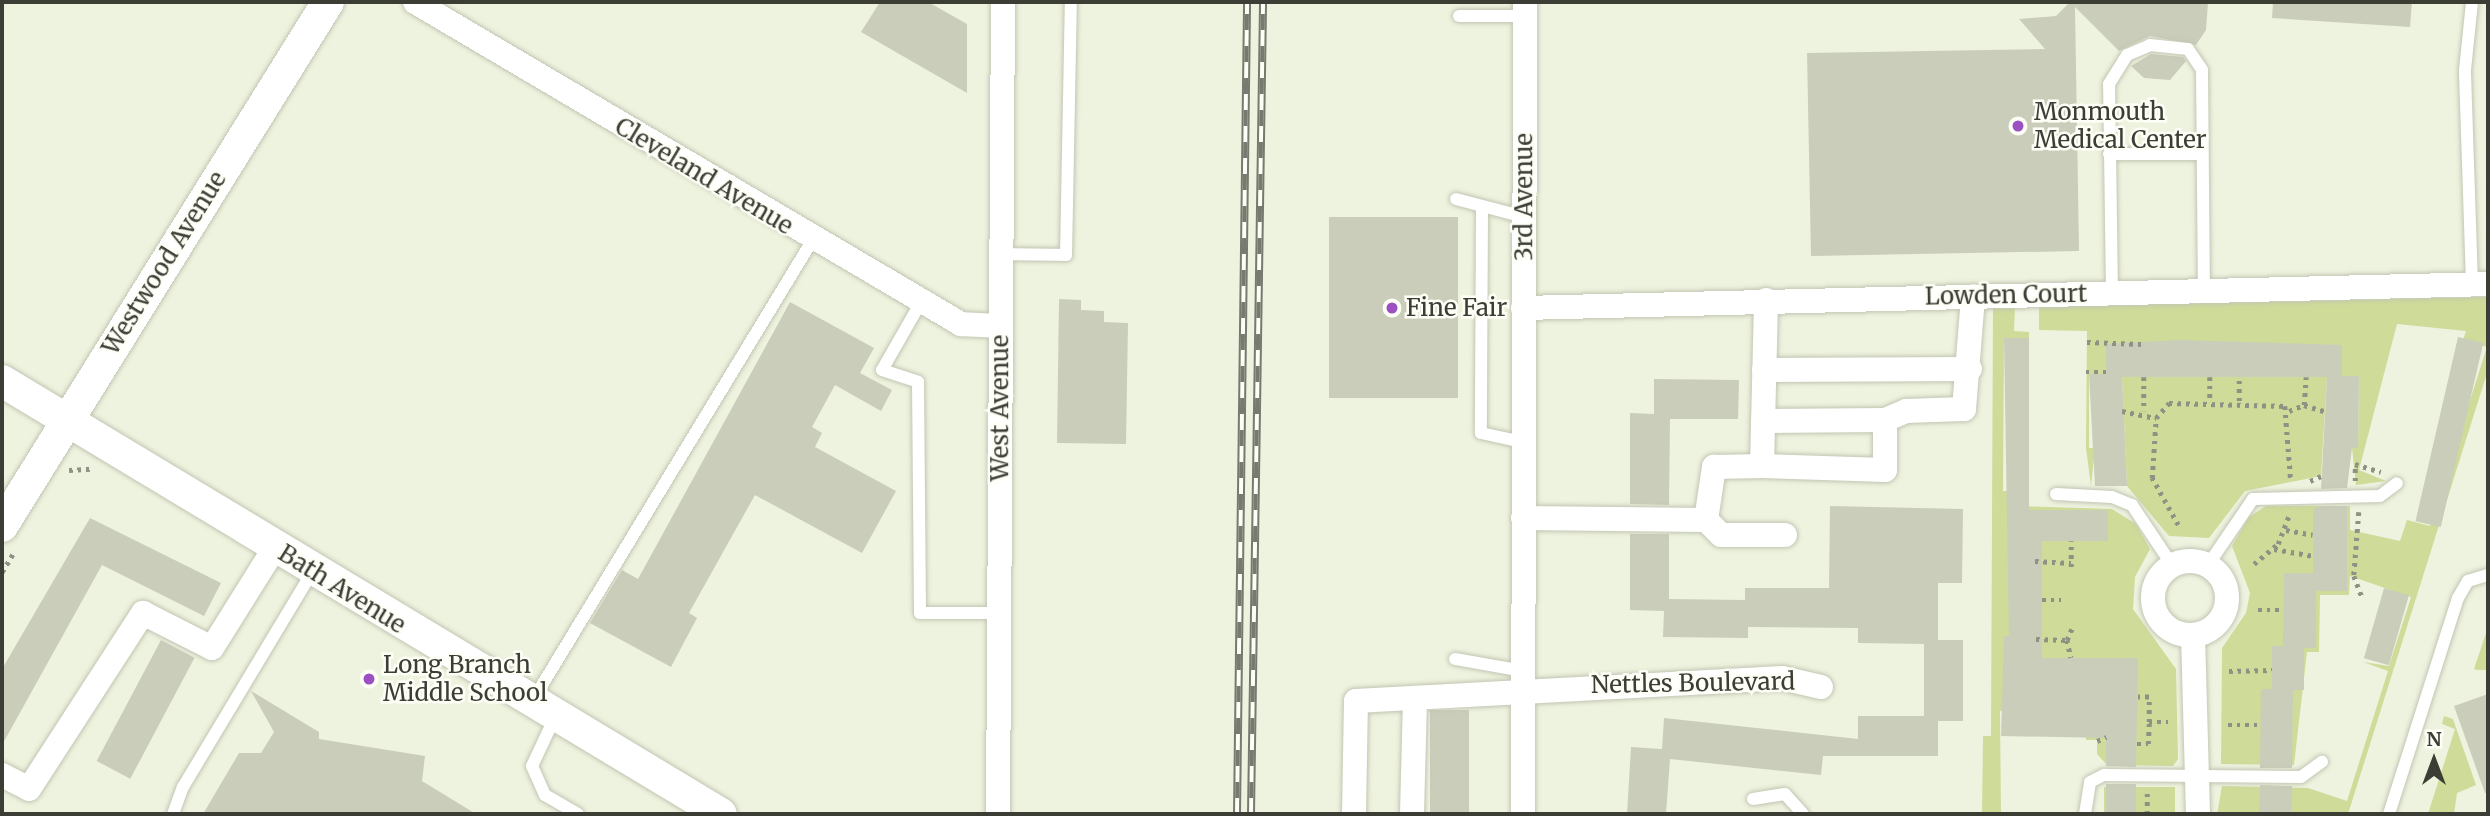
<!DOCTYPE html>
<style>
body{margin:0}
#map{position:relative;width:2490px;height:816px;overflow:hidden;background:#eef3df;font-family:Merriweather,serif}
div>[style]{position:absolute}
.green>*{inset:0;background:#cedb99;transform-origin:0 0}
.building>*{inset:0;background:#c9cdba;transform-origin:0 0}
.path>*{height:4.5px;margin-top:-2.25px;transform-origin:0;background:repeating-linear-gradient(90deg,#8e9284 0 3.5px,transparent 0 8.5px)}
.roads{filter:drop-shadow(0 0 2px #c1c6b2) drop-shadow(0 0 2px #c1c6b2)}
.service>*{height:12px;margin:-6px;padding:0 6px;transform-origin:6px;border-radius:6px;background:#fff}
.minor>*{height:24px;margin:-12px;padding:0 12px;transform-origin:12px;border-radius:12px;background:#fff}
.minor>.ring{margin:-12px;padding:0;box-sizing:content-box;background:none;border:24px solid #fff;border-radius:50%}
.tertiary>*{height:32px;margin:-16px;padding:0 16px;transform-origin:16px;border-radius:16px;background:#fff}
.rail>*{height:8px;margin-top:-4px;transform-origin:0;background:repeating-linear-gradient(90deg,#fdfff6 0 16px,#777a6e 0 32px);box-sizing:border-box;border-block:2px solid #777a6e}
.dots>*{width:19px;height:19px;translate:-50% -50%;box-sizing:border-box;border:4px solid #fdfff6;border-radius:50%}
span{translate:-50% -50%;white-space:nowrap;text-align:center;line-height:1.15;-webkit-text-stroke:5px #fdfff6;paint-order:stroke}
.poi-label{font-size:24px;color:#3c3e36}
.left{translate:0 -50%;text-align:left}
.street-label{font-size:24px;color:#3c3e36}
.frame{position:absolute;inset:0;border:4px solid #3c3e36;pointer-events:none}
.north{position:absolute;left:2399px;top:725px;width:70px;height:70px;-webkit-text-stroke:5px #fdfff6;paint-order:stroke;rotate:0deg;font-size:19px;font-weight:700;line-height:28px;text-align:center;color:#3c3e36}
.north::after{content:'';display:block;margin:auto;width:24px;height:32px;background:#3c3e36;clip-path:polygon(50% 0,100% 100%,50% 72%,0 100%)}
</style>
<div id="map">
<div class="green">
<i style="clip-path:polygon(2488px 297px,2488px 370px,2348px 814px,2217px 814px,2222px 786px,2308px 788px,2347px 801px,2388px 671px,2363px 662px,2389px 666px,2411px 597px,2350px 576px,2349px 595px,2320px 595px,2319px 652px,2307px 652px,2294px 765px,2221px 764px,2222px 648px,2246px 613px,2250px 593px,2232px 546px,2249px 517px,2266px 506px,2350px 506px,2350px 530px,2400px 541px,2407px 520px,2430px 526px,2487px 347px,2463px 340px,2466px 331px,2397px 324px,2359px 470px,2386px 481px,2356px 485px,2352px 448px,2358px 448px,2359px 377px,2342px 376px,2342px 345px,2106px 344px,2106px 374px,2089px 375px,2089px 448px,2095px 448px,2091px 486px,2086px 448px,2087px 331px,2039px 330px,2039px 307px)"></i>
<i style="clip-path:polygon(1993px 306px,2015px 306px,2014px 331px,2029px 332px,2029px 338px,2004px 338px,2003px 491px,2013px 491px,2014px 506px,2112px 509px,2136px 524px,2150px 549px,2135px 577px,2133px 609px,2176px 669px,2178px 759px,2173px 766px,2107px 765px,2097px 754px,2097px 740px,2086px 740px,2086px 711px,2000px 711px,2001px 814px,1982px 814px,1983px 736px,1991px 736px)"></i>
<i style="clip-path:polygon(2122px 377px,2327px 377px,2321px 476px,2245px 491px,2209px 538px,2169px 536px,2127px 486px)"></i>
<i style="clip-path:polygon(2488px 627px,2488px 670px,2477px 670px,2474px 669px)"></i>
<i style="clip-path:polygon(2444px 716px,2453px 719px,2476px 785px,2457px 793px,2454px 814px,2428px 814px,2455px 729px,2442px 724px)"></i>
<i style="left:2104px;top:787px;width:71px;height:27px"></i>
</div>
<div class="building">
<i style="clip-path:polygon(880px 2px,928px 2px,967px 24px,967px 93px,861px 32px)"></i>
<i style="clip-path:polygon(2070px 2px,2208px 2px,2206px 30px,2196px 45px,2150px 36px,2119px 51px,2075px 7px,2079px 251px,1811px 256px,1807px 53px,2045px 49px,2019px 19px,2056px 16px)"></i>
<i style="clip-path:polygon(2273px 2px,2412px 2px,2410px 27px,2272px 18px)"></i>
<i style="clip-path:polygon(2151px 54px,2183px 57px,2186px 61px,2170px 80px,2144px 78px,2131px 66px)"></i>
<i style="left:1329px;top:217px;width:129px;height:181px"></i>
<i style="clip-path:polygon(1059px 299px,1081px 300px,1081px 310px,1104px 311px,1104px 322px,1128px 323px,1126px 444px,1057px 443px)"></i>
<i style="clip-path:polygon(790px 302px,874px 348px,860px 373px,892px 390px,881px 411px,835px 385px,812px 427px,822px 433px,815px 447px,896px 491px,862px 553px,755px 495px,689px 613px,697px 618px,671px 667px,590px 623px,622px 570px,638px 579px)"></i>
<i style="left:2458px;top:337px;width:26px;height:189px;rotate:13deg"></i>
<i style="clip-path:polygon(2004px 338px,2029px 338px,2029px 510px,2108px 510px,2108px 541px,2042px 541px,2042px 658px,2138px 658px,2136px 767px,2106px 766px,2106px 738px,2001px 736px,2004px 636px,2009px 636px)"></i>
<i style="clip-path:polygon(2180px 340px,2342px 345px,2342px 376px,2359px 376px,2358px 448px,2352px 448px,2347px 488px,2321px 489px,2327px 377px,2122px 377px,2127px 486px,2095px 486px,2089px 374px,2106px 374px,2106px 344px)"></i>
<i style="clip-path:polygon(1654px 379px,1739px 380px,1738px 419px,1670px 419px,1669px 505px,1630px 504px,1630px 413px,1654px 414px)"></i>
<i style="clip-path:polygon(1830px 506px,1963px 509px,1962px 583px,1938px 583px,1938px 640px,1963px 640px,1963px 721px,1938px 721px,1938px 756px,1823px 756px,1821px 775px,1670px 759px,1666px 814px,1627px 814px,1631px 747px,1662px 749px,1664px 718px,1858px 739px,1858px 716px,1924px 716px,1924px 644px,1858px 643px,1858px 628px,1748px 627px,1748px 638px,1663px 637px,1664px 611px,1630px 610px,1630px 534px,1669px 534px,1669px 599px,1745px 600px,1745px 588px,1829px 588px)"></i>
<i style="clip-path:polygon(2321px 506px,2347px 506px,2347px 591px,2316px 591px,2316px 648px,2304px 648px,2304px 690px,2293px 690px,2292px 768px,2260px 768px,2261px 689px,2272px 689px,2272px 646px,2283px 646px,2284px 573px,2313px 573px,2313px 509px)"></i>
<i style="clip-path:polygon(90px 518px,221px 583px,204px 616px,102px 565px,2px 745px,2px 669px)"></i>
<i style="left:2384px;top:588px;width:26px;height:73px;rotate:16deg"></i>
<i style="left:161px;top:640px;width:38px;height:137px;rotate:28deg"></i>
<i style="clip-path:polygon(251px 691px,319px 732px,319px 739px,425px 756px,422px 781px,476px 814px,203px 814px,239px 753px,261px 753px,274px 732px)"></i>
<i style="clip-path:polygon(2488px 694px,2488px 793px,2485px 793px,2454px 706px)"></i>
<i style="left:1469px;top:710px;width:104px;height:39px;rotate:90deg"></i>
<i style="left:2106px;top:784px;width:30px;height:30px"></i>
<i style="left:2260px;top:785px;width:32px;height:29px;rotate:2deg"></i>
</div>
<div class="path">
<i style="left:2087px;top:342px;width:54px;rotate:2.1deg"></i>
<i style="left:2086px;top:372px;width:20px"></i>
<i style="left:2144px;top:377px;width:34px;rotate:90deg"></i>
<i style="left:2210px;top:377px;width:24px;rotate:90deg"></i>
<i style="left:2239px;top:401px;width:24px;rotate:-90deg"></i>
<i style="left:2304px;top:405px;width:24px;rotate:17deg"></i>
<i style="left:2122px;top:411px;width:35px;rotate:12deg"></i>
<i style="left:2289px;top:411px;width:16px;rotate:-22deg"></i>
<i style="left:2304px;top:405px;width:28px;rotate:-86deg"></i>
<i style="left:69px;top:470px;width:22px;rotate:-3deg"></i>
<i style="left:2310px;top:481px;width:12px;rotate:-24deg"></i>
<i style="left:2355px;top:481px;width:17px;rotate:-90deg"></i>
<i style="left:2355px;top:464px;width:27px;rotate:17deg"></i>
<i style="left:2359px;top:512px;width:64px;rotate:94.5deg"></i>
<i style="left:2354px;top:576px;width:25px;rotate:69deg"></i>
<i style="left:2178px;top:525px;width:54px;rotate:-119deg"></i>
<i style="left:2152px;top:478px;width:60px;rotate:-86.2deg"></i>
<i style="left:2156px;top:418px;width:20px;rotate:-49deg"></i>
<i style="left:2169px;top:403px;width:116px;rotate:1.5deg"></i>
<i style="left:2285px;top:406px;width:76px;rotate:85.5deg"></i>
<i style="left:2286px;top:530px;width:27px;rotate:10deg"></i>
<i style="left:2274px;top:549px;width:40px;rotate:10deg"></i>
<i style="left:2035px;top:561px;width:36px;rotate:3deg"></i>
<i style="left:2254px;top:564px;width:31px;rotate:-40deg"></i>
<i style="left:2278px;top:544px;width:30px;rotate:-69deg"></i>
<i style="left:2071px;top:567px;width:26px;rotate:-90deg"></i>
<i style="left:2px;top:572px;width:23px;rotate:-59deg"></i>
<i style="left:2042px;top:600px;width:19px"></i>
<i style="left:2258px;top:610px;width:26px"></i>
<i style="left:2036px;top:639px;width:31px;rotate:2deg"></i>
<i style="left:2067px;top:640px;width:18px;rotate:77deg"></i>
<i style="left:2067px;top:640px;width:15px;rotate:-67deg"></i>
<i style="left:2229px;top:671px;width:43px;rotate:-1.3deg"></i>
<i style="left:2149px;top:722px;width:19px"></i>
<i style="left:2228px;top:725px;width:33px"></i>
<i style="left:2097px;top:741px;width:10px;rotate:-24deg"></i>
<i style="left:2137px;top:744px;width:11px"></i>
<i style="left:2148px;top:744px;width:22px;rotate:-87deg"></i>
<i style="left:2149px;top:722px;width:25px;rotate:-90deg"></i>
<i style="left:2149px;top:697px;width:11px;rotate:180deg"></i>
<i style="left:2147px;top:814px;width:23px;rotate:-90deg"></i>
</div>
<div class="roads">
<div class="service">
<i style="left:1459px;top:16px;width:66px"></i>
<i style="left:2109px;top:154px;width:92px"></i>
<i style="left:1456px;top:199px;width:70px;rotate:14.8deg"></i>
<i style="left:1482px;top:210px;width:223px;rotate:90.3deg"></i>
<i style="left:1481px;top:433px;width:43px;rotate:12.1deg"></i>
<i style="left:1001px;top:254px;width:65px;rotate:0.9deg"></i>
<i style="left:1066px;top:255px;width:253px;rotate:-88.9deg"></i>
<i style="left:2472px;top:284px;width:214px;rotate:-91.9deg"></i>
<i style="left:2465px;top:70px;width:68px;rotate:-84.1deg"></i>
<i style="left:2112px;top:293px;width:209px;rotate:-90.8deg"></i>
<i style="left:2109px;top:84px;width:34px;rotate:-58deg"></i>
<i style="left:2127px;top:55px;width:25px;rotate:-23deg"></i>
<i style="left:2150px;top:45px;width:38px;rotate:6deg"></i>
<i style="left:2188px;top:49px;width:25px;rotate:56deg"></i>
<i style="left:2202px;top:70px;width:221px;rotate:89.5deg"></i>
<i style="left:921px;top:302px;width:78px;rotate:119.8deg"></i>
<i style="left:882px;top:370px;width:38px;rotate:18deg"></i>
<i style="left:918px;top:382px;width:231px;rotate:89.5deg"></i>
<i style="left:920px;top:613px;width:79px"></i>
<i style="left:2056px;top:494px;width:56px;rotate:3.1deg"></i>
<i style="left:2112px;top:497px;width:22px;rotate:22deg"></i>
<i style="left:2132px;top:505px;width:72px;rotate:56.3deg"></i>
<i style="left:2208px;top:565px;width:80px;rotate:-55.7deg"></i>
<i style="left:2253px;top:499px;width:127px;rotate:-1.4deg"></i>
<i style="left:2380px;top:496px;width:21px;rotate:-37deg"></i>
<i style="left:1455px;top:659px;width:69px;rotate:10deg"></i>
<i style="left:533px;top:700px;width:537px;rotate:-58.71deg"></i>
<i style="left:555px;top:717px;width:54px;rotate:115.1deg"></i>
<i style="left:532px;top:766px;width:32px;rotate:66deg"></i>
<i style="left:545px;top:795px;width:38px;rotate:30deg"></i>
<i style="left:1753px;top:799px;width:32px;rotate:-9deg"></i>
<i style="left:1785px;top:794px;width:27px;rotate:48deg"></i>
<i style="left:173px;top:814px;width:29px;rotate:-70deg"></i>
<i style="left:183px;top:787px;width:252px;rotate:-59deg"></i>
<i style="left:2085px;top:814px;width:32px;rotate:-81deg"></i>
<i style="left:2090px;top:782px;width:16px;rotate:-27deg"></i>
<i style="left:2104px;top:775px;width:197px;rotate:0.6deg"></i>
<i style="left:2301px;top:777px;width:26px;rotate:-36deg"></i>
<i style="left:2389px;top:814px;width:227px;rotate:-72.3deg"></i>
<i style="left:2458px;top:598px;width:20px;rotate:-60deg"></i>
<i style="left:2468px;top:581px;width:21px;rotate:-17deg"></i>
</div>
<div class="minor">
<i style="left:415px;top:2px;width:634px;rotate:30.53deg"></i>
<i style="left:961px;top:324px;width:40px;rotate:2.9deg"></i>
<i style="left:1523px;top:308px;width:965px;rotate:-1.42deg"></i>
<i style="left:1764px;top:370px;width:206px;rotate:-0.3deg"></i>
<i style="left:1763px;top:421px;width:122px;rotate:-0.5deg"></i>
<i style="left:1885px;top:420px;width:23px;rotate:-23deg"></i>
<i style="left:1906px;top:411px;width:58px;rotate:-2deg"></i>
<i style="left:1964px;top:409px;width:113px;rotate:-85.4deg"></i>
<i style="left:1762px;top:466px;width:123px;rotate:1.9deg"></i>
<i style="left:1885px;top:470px;width:50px;rotate:-90deg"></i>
<i style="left:1523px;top:518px;width:183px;rotate:0.6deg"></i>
<i style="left:1706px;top:520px;width:54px;rotate:-81.4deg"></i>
<i style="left:1714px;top:467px;width:48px;rotate:-1.2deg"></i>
<i style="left:1762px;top:466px;width:166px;rotate:-88.6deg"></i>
<i style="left:1706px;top:520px;width:21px;rotate:45deg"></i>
<i style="left:1721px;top:535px;width:64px"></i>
<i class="ring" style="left:2153px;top:561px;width:50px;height:50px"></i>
<i style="left:2193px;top:635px;width:179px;rotate:88.4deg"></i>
<i style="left:2px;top:775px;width:30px;rotate:27deg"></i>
<i style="left:29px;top:789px;width:210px;rotate:-57.1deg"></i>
<i style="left:143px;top:613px;width:77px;rotate:26.9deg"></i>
<i style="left:212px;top:648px;width:119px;rotate:-58deg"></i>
<i style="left:998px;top:814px;width:812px;rotate:-89.65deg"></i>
<i style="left:1354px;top:814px;width:113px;rotate:-89deg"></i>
<i style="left:1356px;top:701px;width:427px;rotate:-3.1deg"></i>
<i style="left:1782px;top:678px;width:40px;rotate:13deg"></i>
<i style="left:1412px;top:814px;width:116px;rotate:-88.5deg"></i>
<i style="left:1523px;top:814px;width:812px;rotate:-89.86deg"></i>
</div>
<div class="tertiary">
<i style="left:2px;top:381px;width:839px;rotate:31.06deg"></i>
<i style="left:2px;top:526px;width:617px;rotate:-58.11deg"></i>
</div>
</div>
<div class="rail">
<i style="left:1237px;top:814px;width:812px;rotate:-89.29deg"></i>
<i style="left:1251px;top:814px;width:812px;rotate:-89.15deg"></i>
</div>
<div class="dots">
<i style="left:2018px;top:126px;background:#9d50c2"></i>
<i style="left:1392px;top:308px;background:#9d50c2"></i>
<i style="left:369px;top:679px;background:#9d50c2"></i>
</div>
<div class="poi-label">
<span class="left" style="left:2034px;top:126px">Monmouth<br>Medical Center</span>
<span class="left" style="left:1406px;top:308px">Fine Fair</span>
<span class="left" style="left:383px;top:679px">Long Branch<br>Middle School</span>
</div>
<div class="street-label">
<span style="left:704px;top:176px;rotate:31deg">Cleveland Avenue</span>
<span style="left:1524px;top:197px;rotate:-90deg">3rd Avenue</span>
<span style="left:164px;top:263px;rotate:-58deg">Westwood Avenue</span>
<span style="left:2006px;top:295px;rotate:-1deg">Lowden Court</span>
<span style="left:1000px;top:408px;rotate:-90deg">West Avenue</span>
<span style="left:342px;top:589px;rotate:32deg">Bath Avenue</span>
<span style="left:1693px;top:683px;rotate:-1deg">Nettles Boulevard</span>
</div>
<div class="frame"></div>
<div class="north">N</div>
</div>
